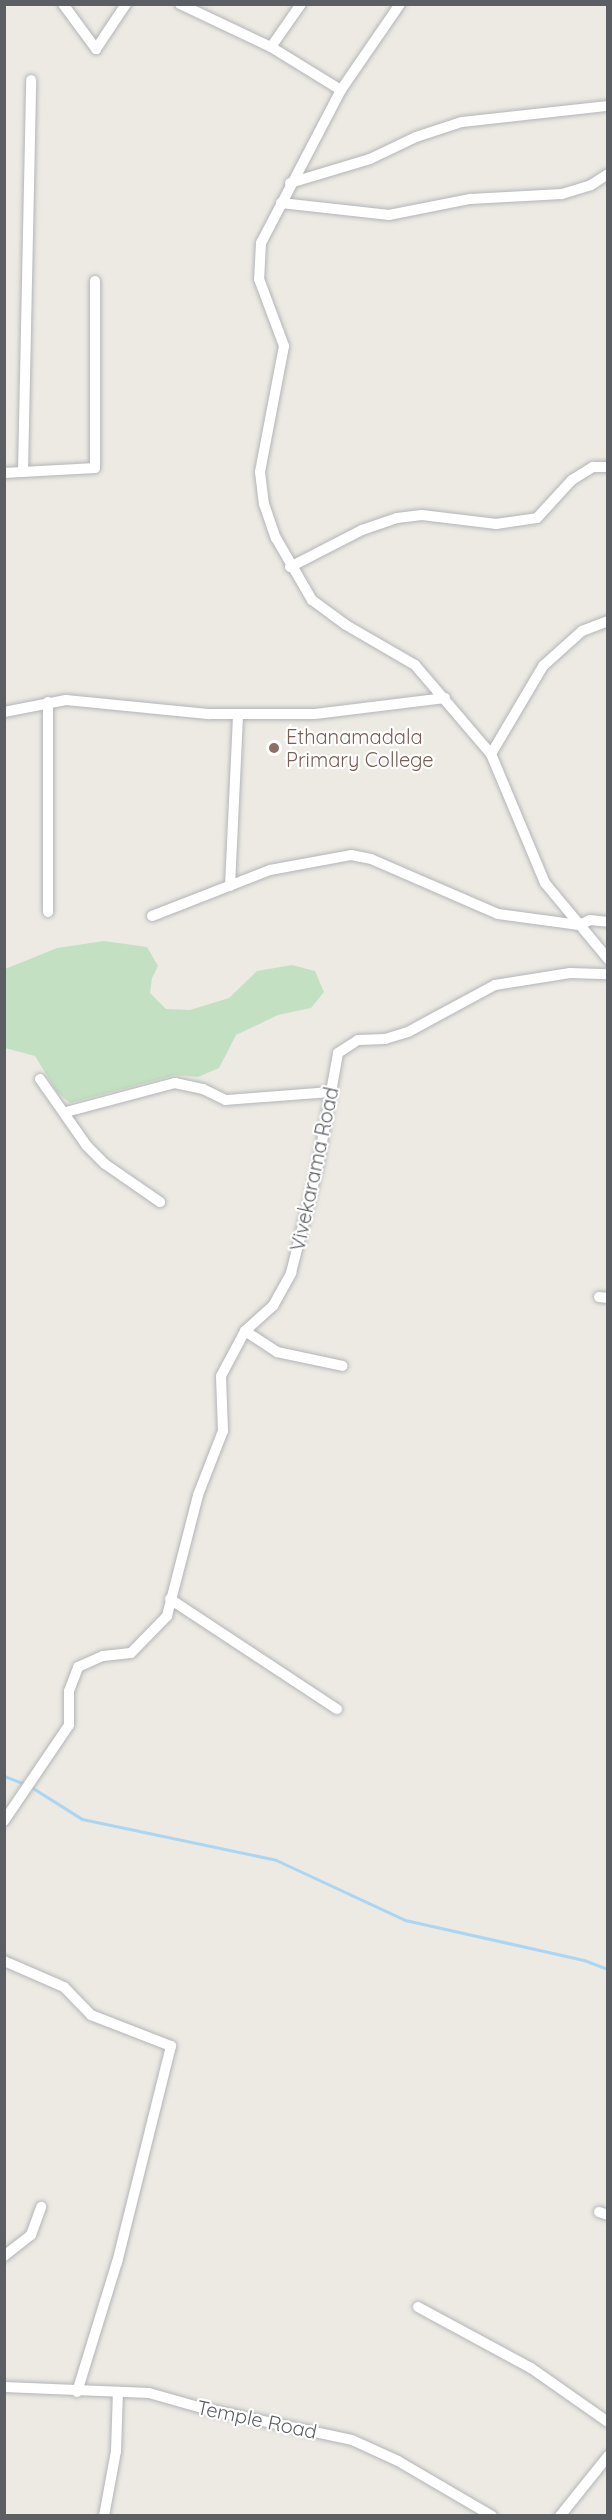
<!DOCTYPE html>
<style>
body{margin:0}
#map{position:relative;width:612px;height:2520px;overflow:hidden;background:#eceae3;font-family:Quicksand,sans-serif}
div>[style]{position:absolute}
.green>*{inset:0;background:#c3e1c2}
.stream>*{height:3px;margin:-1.5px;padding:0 1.5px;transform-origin:1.5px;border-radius:1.5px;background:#aad6f4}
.roads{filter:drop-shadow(0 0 2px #b3b5b8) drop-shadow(0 0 2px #b3b5b8)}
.minor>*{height:10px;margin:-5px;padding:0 5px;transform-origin:5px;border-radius:5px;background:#fff}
.dots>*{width:16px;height:16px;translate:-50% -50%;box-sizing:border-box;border:3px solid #fff;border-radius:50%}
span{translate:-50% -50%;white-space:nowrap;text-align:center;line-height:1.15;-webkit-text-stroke:4.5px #fff;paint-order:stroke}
.education-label{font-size:20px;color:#785e54}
.left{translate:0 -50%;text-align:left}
.street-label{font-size:20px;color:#5b5e62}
.frame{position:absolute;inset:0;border:6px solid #5b5e62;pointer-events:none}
</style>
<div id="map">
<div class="green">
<i style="clip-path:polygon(104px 941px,147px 947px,158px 966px,152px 978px,150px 993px,166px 1009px,190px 1010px,229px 998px,257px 971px,292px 965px,315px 971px,324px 992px,311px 1008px,278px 1015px,236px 1035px,219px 1068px,198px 1077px,175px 1075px,70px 1103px,57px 1092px,35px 1056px,5px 1048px,5px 969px,57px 948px)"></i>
</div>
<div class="stream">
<i style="left:4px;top:1776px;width:22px;rotate:21deg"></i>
<i style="left:31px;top:1787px;width:60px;rotate:32.1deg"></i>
<i style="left:82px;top:1819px;width:198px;rotate:11.9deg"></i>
<i style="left:276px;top:1860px;width:142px;rotate:24.9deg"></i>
<i style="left:405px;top:1920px;width:183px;rotate:12.6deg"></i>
<i style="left:584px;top:1960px;width:26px;rotate:21deg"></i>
</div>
<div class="roads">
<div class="minor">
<i style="left:63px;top:4px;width:56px;rotate:53.7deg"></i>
<i style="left:96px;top:49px;width:54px;rotate:-56.3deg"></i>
<i style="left:180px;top:4px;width:101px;rotate:25.3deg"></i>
<i style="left:271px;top:47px;width:52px;rotate:-55.1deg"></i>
<i style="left:400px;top:4px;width:104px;rotate:124.5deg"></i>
<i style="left:341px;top:90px;width:173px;rotate:117.6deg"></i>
<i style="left:261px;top:243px;width:36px;rotate:93deg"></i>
<i style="left:259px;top:279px;width:72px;rotate:69.5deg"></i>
<i style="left:284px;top:346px;width:128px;rotate:100.8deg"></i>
<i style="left:260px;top:472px;width:32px;rotate:83deg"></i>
<i style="left:264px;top:504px;width:36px;rotate:71deg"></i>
<i style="left:276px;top:538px;width:72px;rotate:59.9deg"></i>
<i style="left:312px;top:600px;width:42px;rotate:36.3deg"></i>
<i style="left:346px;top:625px;width:80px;rotate:30.1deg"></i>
<i style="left:415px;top:665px;width:117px;rotate:49.5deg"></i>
<i style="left:491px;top:754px;width:140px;rotate:67.3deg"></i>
<i style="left:545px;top:883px;width:99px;rotate:50.3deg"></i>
<i style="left:271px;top:47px;width:82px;rotate:31.6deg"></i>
<i style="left:290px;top:183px;width:84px;rotate:-16.7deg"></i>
<i style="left:370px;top:159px;width:51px;rotate:-25.6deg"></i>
<i style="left:416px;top:137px;width:48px;rotate:-18.1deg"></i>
<i style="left:462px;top:122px;width:147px;rotate:-6.3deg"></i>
<i style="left:281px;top:203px;width:109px;rotate:6.3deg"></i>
<i style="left:389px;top:215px;width:83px;rotate:-11.2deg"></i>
<i style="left:470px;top:199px;width:92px;rotate:-3.1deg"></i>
<i style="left:562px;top:194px;width:30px;rotate:-17deg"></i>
<i style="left:591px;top:185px;width:20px;rotate:-33deg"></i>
<i style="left:23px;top:472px;width:392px;rotate:-88.8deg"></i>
<i style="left:4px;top:473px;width:91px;rotate:-3.1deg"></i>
<i style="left:95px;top:468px;width:187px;rotate:-90deg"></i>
<i style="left:290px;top:567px;width:81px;rotate:-27.2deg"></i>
<i style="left:362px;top:530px;width:37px;rotate:-19deg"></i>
<i style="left:397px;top:518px;width:25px;rotate:-7deg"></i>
<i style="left:422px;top:515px;width:75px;rotate:6.9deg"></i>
<i style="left:496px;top:524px;width:41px;rotate:-8.3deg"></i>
<i style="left:537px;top:518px;width:52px;rotate:-47.4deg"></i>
<i style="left:572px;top:480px;width:25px;rotate:-32deg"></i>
<i style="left:593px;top:467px;width:15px"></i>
<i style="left:48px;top:702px;width:210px;rotate:90deg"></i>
<i style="left:4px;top:712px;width:63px;rotate:-11deg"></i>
<i style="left:66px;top:700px;width:145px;rotate:5.6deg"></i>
<i style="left:210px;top:714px;width:105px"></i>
<i style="left:315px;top:714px;width:131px;rotate:-7deg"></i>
<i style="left:491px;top:754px;width:102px;rotate:-59.4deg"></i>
<i style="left:543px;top:666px;width:52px;rotate:-41.9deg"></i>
<i style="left:582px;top:631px;width:28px;rotate:-21deg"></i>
<i style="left:230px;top:886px;width:172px;rotate:-87.3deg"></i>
<i style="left:152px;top:916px;width:127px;rotate:-21.3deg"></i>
<i style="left:270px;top:870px;width:82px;rotate:-10.5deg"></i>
<i style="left:351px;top:855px;width:20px;rotate:11deg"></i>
<i style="left:371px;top:859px;width:138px;rotate:23.4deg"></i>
<i style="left:498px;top:914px;width:82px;rotate:7.7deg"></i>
<i style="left:579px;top:925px;width:12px;rotate:-24deg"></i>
<i style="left:590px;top:920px;width:18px;rotate:6deg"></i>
<i style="left:40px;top:1079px;width:82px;rotate:55deg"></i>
<i style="left:87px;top:1146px;width:25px;rotate:45deg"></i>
<i style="left:105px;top:1164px;width:67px;rotate:34.6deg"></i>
<i style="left:66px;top:1112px;width:113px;rotate:-14.9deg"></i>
<i style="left:175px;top:1083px;width:29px;rotate:12deg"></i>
<i style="left:203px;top:1089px;width:25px;rotate:26deg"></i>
<i style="left:226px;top:1100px;width:103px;rotate:-4.4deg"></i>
<i style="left:599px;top:1297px;width:9px;rotate:6deg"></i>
<i style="left:245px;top:1331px;width:38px;rotate:33deg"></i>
<i style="left:277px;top:1352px;width:67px;rotate:12deg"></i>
<i style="left:170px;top:1599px;width:200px;rotate:33.4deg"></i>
<i style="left:4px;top:1821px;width:116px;rotate:-55.9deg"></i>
<i style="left:69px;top:1725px;width:34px;rotate:-90deg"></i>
<i style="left:69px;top:1691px;width:26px;rotate:-69deg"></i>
<i style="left:78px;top:1667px;width:27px;rotate:-24deg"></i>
<i style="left:103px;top:1656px;width:28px;rotate:-6deg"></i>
<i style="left:131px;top:1653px;width:52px;rotate:-45.8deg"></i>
<i style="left:167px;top:1616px;width:125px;rotate:-75.6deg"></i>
<i style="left:198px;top:1495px;width:69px;rotate:-68.7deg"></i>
<i style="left:223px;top:1431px;width:55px;rotate:-92.1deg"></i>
<i style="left:221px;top:1376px;width:51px;rotate:-61.9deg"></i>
<i style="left:245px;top:1331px;width:38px;rotate:-42deg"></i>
<i style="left:273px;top:1306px;width:38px;rotate:-61deg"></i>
<i style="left:291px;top:1273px;width:106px;rotate:-75.8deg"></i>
<i style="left:317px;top:1170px;width:119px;rotate:-79.8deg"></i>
<i style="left:338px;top:1053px;width:24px;rotate:-33deg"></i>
<i style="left:358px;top:1040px;width:27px;rotate:-2deg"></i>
<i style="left:385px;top:1039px;width:24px;rotate:-17deg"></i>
<i style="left:408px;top:1032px;width:99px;rotate:-28.4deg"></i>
<i style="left:495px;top:985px;width:76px;rotate:-9.1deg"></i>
<i style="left:570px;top:973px;width:38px;rotate:2deg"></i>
<i style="left:4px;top:1961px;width:65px;rotate:23.4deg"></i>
<i style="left:64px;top:1987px;width:39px;rotate:46deg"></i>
<i style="left:91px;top:2015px;width:86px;rotate:21.2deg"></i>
<i style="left:171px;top:2046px;width:223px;rotate:104deg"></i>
<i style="left:117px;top:2262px;width:136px;rotate:107.1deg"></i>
<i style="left:599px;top:2212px;width:9px;rotate:18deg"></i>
<i style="left:4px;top:2256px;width:34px;rotate:-38deg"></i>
<i style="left:31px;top:2235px;width:30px;rotate:-70deg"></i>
<i style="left:418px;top:2307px;width:128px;rotate:28.4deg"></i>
<i style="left:531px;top:2368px;width:94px;rotate:35deg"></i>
<i style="left:4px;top:2387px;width:145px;rotate:2.4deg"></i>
<i style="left:149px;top:2393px;width:55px;rotate:15.8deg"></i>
<i style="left:202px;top:2408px;width:153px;rotate:12deg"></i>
<i style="left:352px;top:2440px;width:51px;rotate:24.5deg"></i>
<i style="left:398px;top:2461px;width:109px;rotate:30.3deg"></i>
<i style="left:104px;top:2516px;width:66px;rotate:-79.5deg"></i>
<i style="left:116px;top:2451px;width:59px;rotate:-88.1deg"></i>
<i style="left:560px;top:2516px;width:77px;rotate:-51.3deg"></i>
</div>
</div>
<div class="dots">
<i style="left:274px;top:748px;background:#8d6e63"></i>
</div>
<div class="education-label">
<span class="left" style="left:286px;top:748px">Ethanamadala<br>Primary College</span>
</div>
<div class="street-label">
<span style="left:314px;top:1169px;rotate:-78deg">Vivekarama Road</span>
<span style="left:257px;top:2419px;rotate:12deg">Temple Road</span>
</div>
<div class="frame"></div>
</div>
